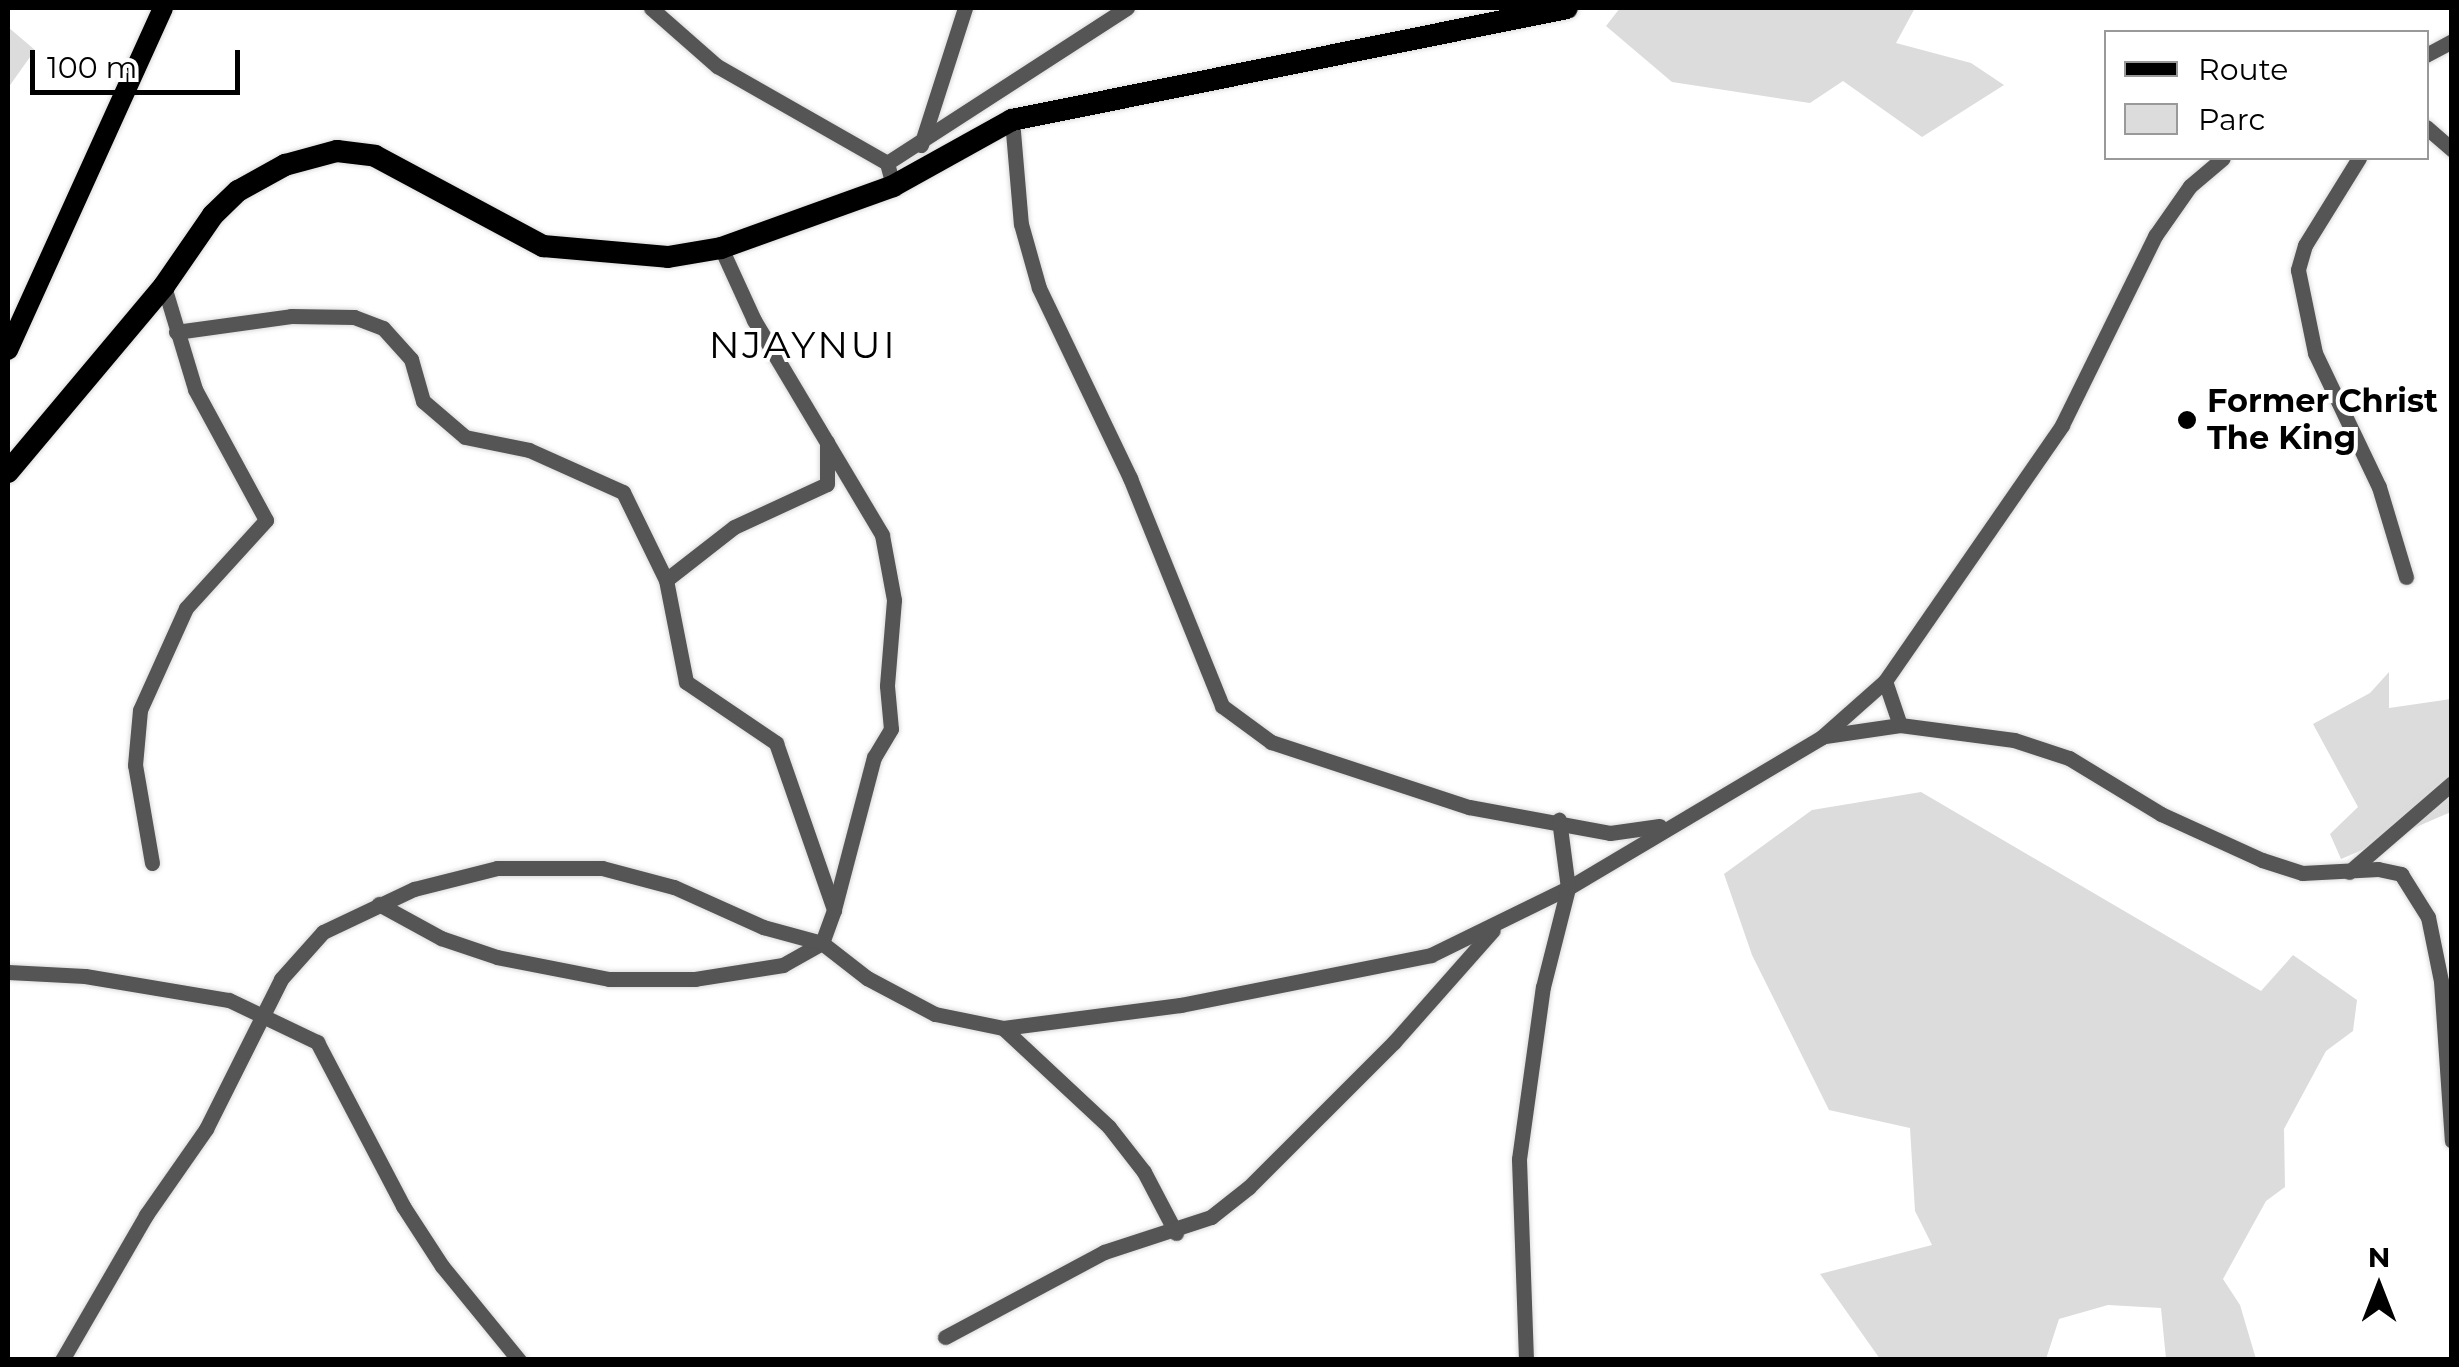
<!DOCTYPE html>
<style>
body{margin:0}
#map{position:relative;width:2459px;height:1367px;overflow:hidden;background:#fff;font-family:Montserrat,sans-serif}
div>[style]{position:absolute}
.green>*{inset:0;background:#dcdcdc}
.roads{filter:drop-shadow(0 0 2px #dbdbdb) drop-shadow(0 0 2px #dbdbdb)}
.minor>*{height:15px;margin:-7.5px;padding:0 7.5px;transform-origin:7.5px;border-radius:7.5px;background:#555}
.major>*{height:20px;margin:-10px;padding:0 10px;transform-origin:10px;border-radius:10px;background:#000}
.highway>*{height:22px;margin:-11px;padding:0 11px;transform-origin:11px;border-radius:11px;background:#000}
.dots>*{width:28px;height:28px;translate:-50% -50%;box-sizing:border-box;border:5px solid #fff;border-radius:50%}
span{translate:-50% -50%;white-space:nowrap;text-align:center;line-height:1.15;-webkit-text-stroke:8px #fff;paint-order:stroke}
.poi-label{font-size:32px;color:#000;font-weight:700}
.left{translate:0 -50%;text-align:left}
.quarter-label{font-size:38px;color:#000;letter-spacing:2.5px}
.frame{position:absolute;inset:0;border:10px solid #000;pointer-events:none}
.legend{position:absolute;left:2104px;top:30px;width:325px;height:130px;box-sizing:border-box;background:#fff;border:2px solid #999;margin:0;padding:12px 18px;list-style:none;font-size:30px;color:#000}
.legend li{display:flex;align-items:center;gap:20px;height:50px}
.legend b{width:50px;border:2px solid #999}
.north{position:absolute;left:2329px;top:1237px;width:100px;height:100px;-webkit-text-stroke:8px #fff;paint-order:stroke;rotate:0deg;font-size:28px;font-weight:700;line-height:40px;text-align:center;color:#000}
.north::after{content:'';display:block;margin:auto;width:35px;height:45px;background:#000;clip-path:polygon(50% 0,100% 100%,50% 72%,0 100%)}
.scale{position:absolute;left:30px;top:50px;width:210px;height:45px;box-sizing:border-box;border:5px solid #000;border-top:0;padding-left:12px;font-size:30px;line-height:35px;white-space:nowrap;color:#000;-webkit-text-stroke:8px #fff;paint-order:stroke}
</style>
<div id="map">
<div class="green">
<i style="clip-path:polygon(1620px 8px,1915px 8px,1896px 43px,1971px 63px,2004px 85px,1922px 137px,1843px 81px,1810px 103px,1672px 82px,1606px 26px)"></i>
<i style="clip-path:polygon(8px 27px,35px 50px,8px 88px)"></i>
<i style="clip-path:polygon(2389px 672px,2389px 708px,2451px 699px,2451px 812px,2341px 859px,2330px 834px,2358px 807px,2313px 724px,2370px 693px)"></i>
<i style="clip-path:polygon(1921px 792px,2261px 991px,2293px 955px,2357px 1000px,2353px 1031px,2326px 1051px,2284px 1129px,2285px 1187px,2266px 1201px,2223px 1279px,2240px 1305px,2256px 1359px,2166px 1359px,2161px 1308px,2108px 1305px,2059px 1319px,2046px 1359px,1880px 1359px,1820px 1274px,1932px 1245px,1915px 1211px,1910px 1128px,1829px 1110px,1752px 955px,1724px 874px,1812px 810px)"></i>
</div>
<div class="roads">
<div class="minor">
<i style="left:651px;top:8px;width:88px;rotate:41.3deg"></i>
<i style="left:717px;top:66px;width:196px;rotate:29.7deg"></i>
<i style="left:887px;top:163px;width:24px;rotate:75deg"></i>
<i style="left:2426px;top:55px;width:30px;rotate:-28deg"></i>
<i style="left:1012px;top:120px;width:104px;rotate:85.1deg"></i>
<i style="left:1021px;top:224px;width:66px;rotate:74.3deg"></i>
<i style="left:1039px;top:288px;width:211px;rotate:64.4deg"></i>
<i style="left:1130px;top:478px;width:246px;rotate:68deg"></i>
<i style="left:1222px;top:706px;width:61px;rotate:36.3deg"></i>
<i style="left:1271px;top:742px;width:208px;rotate:18.2deg"></i>
<i style="left:1469px;top:807px;width:143px;rotate:10.4deg"></i>
<i style="left:1610px;top:833px;width:50px;rotate:-8deg"></i>
<i style="left:2426px;top:127px;width:35px;rotate:41deg"></i>
<i style="left:921px;top:145px;width:144px;rotate:-72.2deg"></i>
<i style="left:2359px;top:158px;width:102px;rotate:121.8deg"></i>
<i style="left:2305px;top:245px;width:26px;rotate:106deg"></i>
<i style="left:2298px;top:270px;width:85px;rotate:78.4deg"></i>
<i style="left:2315px;top:353px;width:148px;rotate:64.5deg"></i>
<i style="left:2379px;top:487px;width:94px;rotate:73.3deg"></i>
<i style="left:887px;top:163px;width:286px;rotate:-32.9deg"></i>
<i style="left:721px;top:248px;width:79px;rotate:65.4deg"></i>
<i style="left:754px;top:320px;width:250px;rotate:59.2deg"></i>
<i style="left:882px;top:535px;width:66px;rotate:79.5deg"></i>
<i style="left:894px;top:600px;width:86px;rotate:94.7deg"></i>
<i style="left:887px;top:686px;width:43px;rotate:84.7deg"></i>
<i style="left:891px;top:729px;width:33px;rotate:121deg"></i>
<i style="left:874px;top:757px;width:154px;rotate:104.7deg"></i>
<i style="left:176px;top:332px;width:116px;rotate:-7.9deg"></i>
<i style="left:291px;top:316px;width:63px;rotate:0.9deg"></i>
<i style="left:354px;top:317px;width:31px;rotate:21deg"></i>
<i style="left:383px;top:328px;width:42px;rotate:47.9deg"></i>
<i style="left:411px;top:359px;width:44px;rotate:74.1deg"></i>
<i style="left:423px;top:401px;width:55px;rotate:40.6deg"></i>
<i style="left:465px;top:437px;width:65px;rotate:11.5deg"></i>
<i style="left:529px;top:450px;width:103px;rotate:24.1deg"></i>
<i style="left:623px;top:492px;width:98px;rotate:64deg"></i>
<i style="left:666px;top:580px;width:104px;rotate:78.9deg"></i>
<i style="left:686px;top:682px;width:109px;rotate:34.1deg"></i>
<i style="left:776px;top:743px;width:177px;rotate:70.8deg"></i>
<i style="left:834px;top:910px;width:35px;rotate:110deg"></i>
<i style="left:822px;top:943px;width:45px;rotate:150.6deg"></i>
<i style="left:783px;top:965px;width:89px;rotate:171deg"></i>
<i style="left:695px;top:979px;width:86px;rotate:180deg"></i>
<i style="left:609px;top:979px;width:114px;rotate:-168.9deg"></i>
<i style="left:497px;top:957px;width:59px;rotate:-161.3deg"></i>
<i style="left:441px;top:938px;width:71px;rotate:-151.3deg"></i>
<i style="left:666px;top:580px;width:86px;rotate:-37.9deg"></i>
<i style="left:734px;top:527px;width:102px;rotate:-24.8deg"></i>
<i style="left:827px;top:484px;width:42px;rotate:-90deg"></i>
<i style="left:1885px;top:681px;width:46px;rotate:71.2deg"></i>
<i style="left:1825px;top:736px;width:76px;rotate:-8.3deg"></i>
<i style="left:1900px;top:725px;width:115px;rotate:7.5deg"></i>
<i style="left:2014px;top:740px;width:58px;rotate:18.1deg"></i>
<i style="left:2069px;top:758px;width:108px;rotate:31.3deg"></i>
<i style="left:2161px;top:814px;width:111px;rotate:24.5deg"></i>
<i style="left:2262px;top:860px;width:42px;rotate:18deg"></i>
<i style="left:2302px;top:873px;width:76px;rotate:-3deg"></i>
<i style="left:2378px;top:869px;width:24px;rotate:12deg"></i>
<i style="left:2401px;top:874px;width:51px;rotate:57.9deg"></i>
<i style="left:2428px;top:917px;width:65px;rotate:78.5deg"></i>
<i style="left:2441px;top:981px;width:160px;rotate:86.1deg"></i>
<i style="left:152px;top:863px;width:99px;rotate:-99.8deg"></i>
<i style="left:135px;top:765px;width:55px;rotate:-84.8deg"></i>
<i style="left:140px;top:710px;width:112px;rotate:-65.7deg"></i>
<i style="left:186px;top:608px;width:119px;rotate:-47.7deg"></i>
<i style="left:266px;top:520px;width:149px;rotate:-118.5deg"></i>
<i style="left:195px;top:389px;width:108px;rotate:-106.8deg"></i>
<i style="left:2349px;top:872px;width:136px;rotate:-40.8deg"></i>
<i style="left:8px;top:972px;width:77px;rotate:3deg"></i>
<i style="left:85px;top:976px;width:146px;rotate:9.5deg"></i>
<i style="left:229px;top:1000px;width:98px;rotate:25.5deg"></i>
<i style="left:317px;top:1042px;width:185px;rotate:62.3deg"></i>
<i style="left:403px;top:1206px;width:72px;rotate:57deg"></i>
<i style="left:442px;top:1266px;width:122px;rotate:50.7deg"></i>
<i style="left:1003px;top:1028px;width:145px;rotate:43deg"></i>
<i style="left:1109px;top:1127px;width:57px;rotate:52.1deg"></i>
<i style="left:1144px;top:1172px;width:69px;rotate:62.3deg"></i>
<i style="left:945px;top:1337px;width:180px;rotate:-28.1deg"></i>
<i style="left:1104px;top:1252px;width:113px;rotate:-18.1deg"></i>
<i style="left:1211px;top:1217px;width:48px;rotate:-38.3deg"></i>
<i style="left:1249px;top:1187px;width:205px;rotate:-45deg"></i>
<i style="left:1394px;top:1042px;width:149px;rotate:-48.5deg"></i>
<i style="left:62px;top:1360px;width:168px;rotate:-59.9deg"></i>
<i style="left:146px;top:1215px;width:105px;rotate:-55.1deg"></i>
<i style="left:206px;top:1129px;width:168px;rotate:-63.4deg"></i>
<i style="left:281px;top:979px;width:63px;rotate:-48.2deg"></i>
<i style="left:323px;top:932px;width:101px;rotate:-25.3deg"></i>
<i style="left:414px;top:889px;width:86px;rotate:-14.2deg"></i>
<i style="left:497px;top:868px;width:105px"></i>
<i style="left:602px;top:868px;width:74px;rotate:14.8deg"></i>
<i style="left:674px;top:887px;width:98px;rotate:24.2deg"></i>
<i style="left:763px;top:927px;width:61px;rotate:15.2deg"></i>
<i style="left:822px;top:943px;width:57px;rotate:37.9deg"></i>
<i style="left:867px;top:978px;width:77px;rotate:27.9deg"></i>
<i style="left:935px;top:1014px;width:69px;rotate:11.6deg"></i>
<i style="left:1003px;top:1028px;width:179px;rotate:-7.4deg"></i>
<i style="left:1181px;top:1005px;width:255px;rotate:-11.3deg"></i>
<i style="left:1431px;top:955px;width:153px;rotate:-26.1deg"></i>
<i style="left:1568px;top:888px;width:295px;rotate:-30.7deg"></i>
<i style="left:1822px;top:737px;width:84px;rotate:-41.6deg"></i>
<i style="left:1885px;top:681px;width:311px;rotate:-55.3deg"></i>
<i style="left:2062px;top:425px;width:211px;rotate:-63.8deg"></i>
<i style="left:2155px;top:236px;width:61px;rotate:-55deg"></i>
<i style="left:2190px;top:186px;width:43px;rotate:-40.3deg"></i>
<i style="left:1526px;top:1360px;width:201px;rotate:-92deg"></i>
<i style="left:1519px;top:1159px;width:174px;rotate:-82.1deg"></i>
<i style="left:1543px;top:987px;width:102px;rotate:-75.8deg"></i>
<i style="left:1568px;top:888px;width:69px;rotate:-97.5deg"></i>
</div>
<div class="major">
<i style="left:8px;top:350px;width:375px;rotate:-65.6deg"></i>
</div>
<div class="highway">
<i style="left:8px;top:472px;width:243px;rotate:-50deg"></i>
<i style="left:164px;top:286px;width:86px;rotate:-55.4deg"></i>
<i style="left:213px;top:215px;width:35px;rotate:-44deg"></i>
<i style="left:238px;top:191px;width:54px;rotate:-29deg"></i>
<i style="left:285px;top:165px;width:54px;rotate:-15.1deg"></i>
<i style="left:337px;top:151px;width:38px;rotate:7deg"></i>
<i style="left:375px;top:156px;width:191px;rotate:28.2deg"></i>
<i style="left:543px;top:246px;width:125px;rotate:5deg"></i>
<i style="left:668px;top:257px;width:54px;rotate:-9.6deg"></i>
<i style="left:721px;top:248px;width:183px;rotate:-19.8deg"></i>
<i style="left:893px;top:186px;width:136px;rotate:-29deg"></i>
<i style="left:1012px;top:120px;width:566px;rotate:-11.41deg"></i>
</div>
</div>
<div class="dots">
<i style="left:2187px;top:420px;background:#000"></i>
</div>
<div class="poi-label">
<span class="left" style="left:2207px;top:420px">Former Christ<br>The King</span>
</div>
<div class="quarter-label">
<span style="left:803px;top:345px">NJAYNUI</span>
</div>
<div class="frame"></div>
<ul class="legend">
<li><b style="height:12px;background:#000"></b>Route</li>
<li><b style="height:28px;background:#dcdcdc"></b>Parc</li>
</ul>
<div class="north">N</div>
<div class="scale">100 m</div>
</div>
